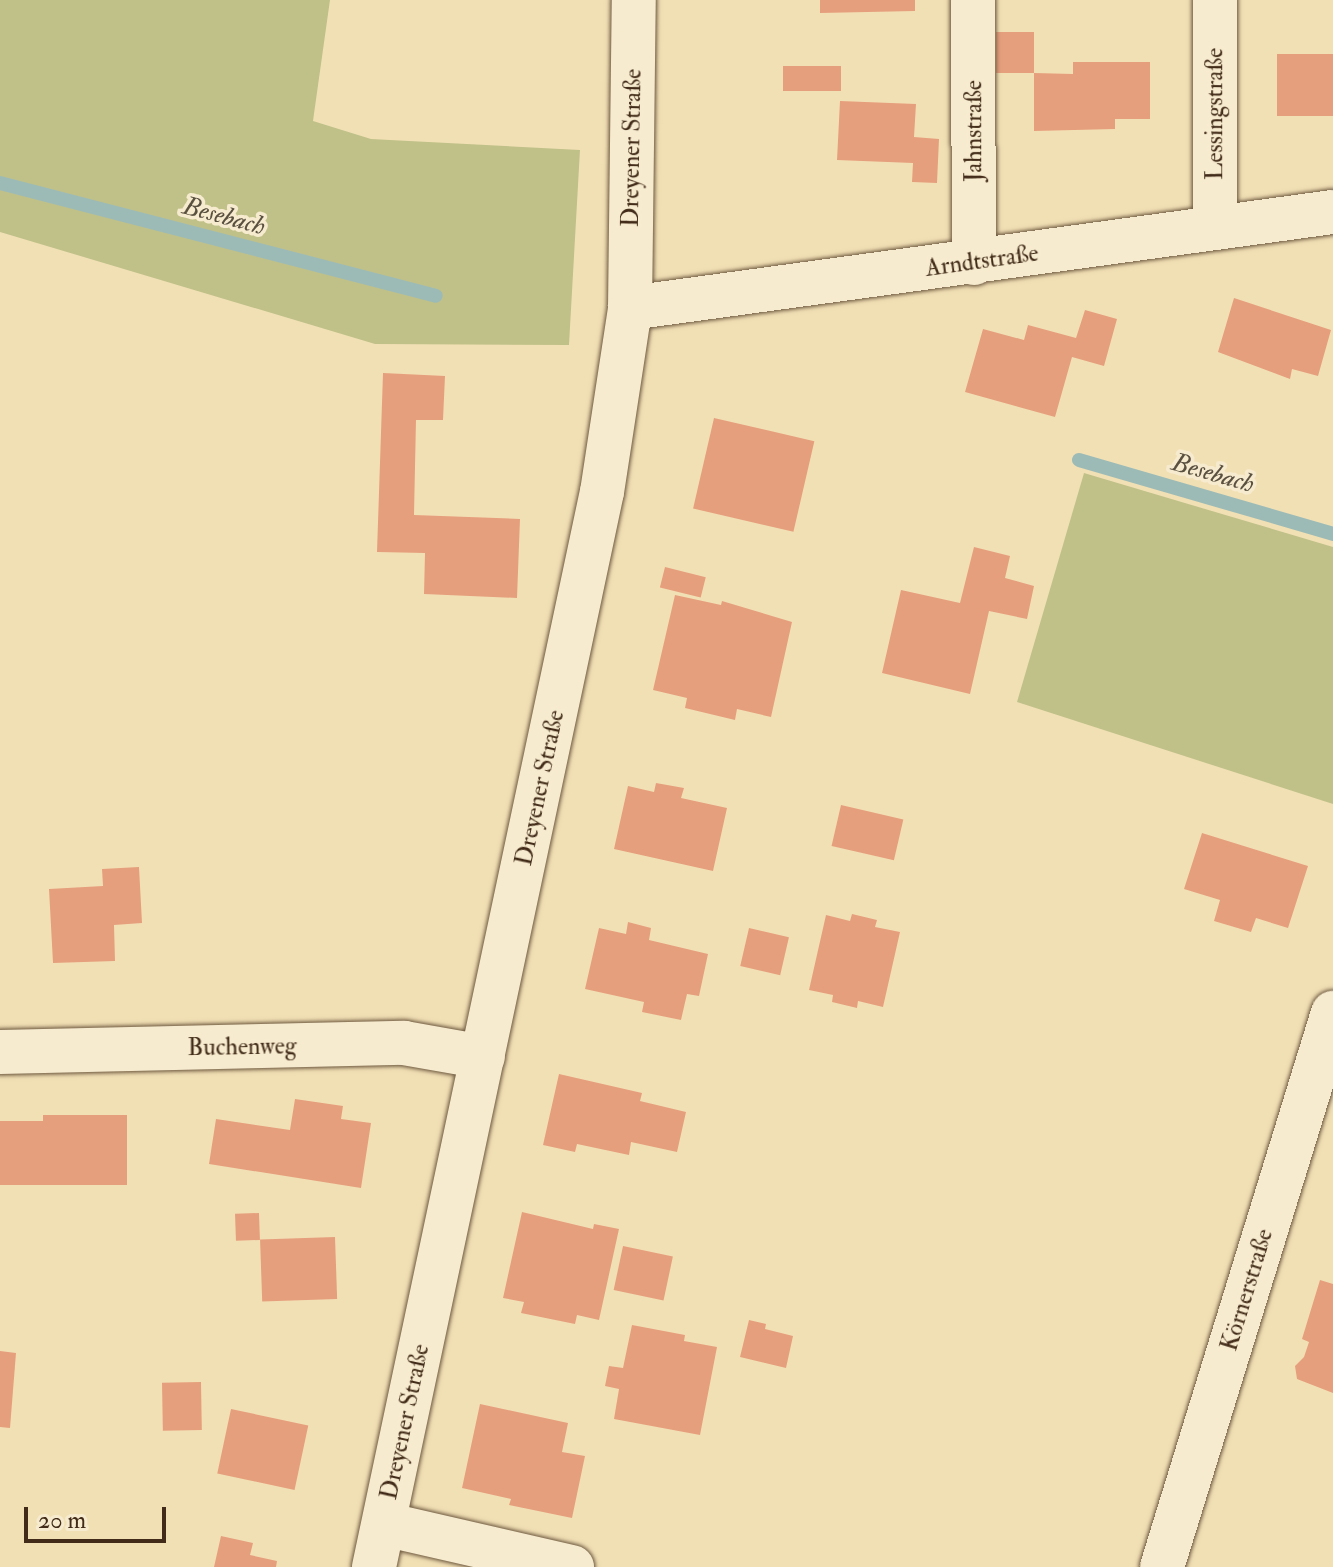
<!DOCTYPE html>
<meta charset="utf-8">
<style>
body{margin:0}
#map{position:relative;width:1333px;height:1567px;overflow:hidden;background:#f2e0b5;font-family:"IM FELL Double Pica",serif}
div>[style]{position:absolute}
.green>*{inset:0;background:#c0c189}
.stream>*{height:14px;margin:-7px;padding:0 7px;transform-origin:7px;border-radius:7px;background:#9dbbb6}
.building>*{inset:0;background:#e69f7d;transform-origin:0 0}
.roads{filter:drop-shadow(0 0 2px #6e5940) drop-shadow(0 0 2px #6e5940)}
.street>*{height:44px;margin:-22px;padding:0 22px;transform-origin:22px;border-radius:22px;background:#f7ebcf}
.secondary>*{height:44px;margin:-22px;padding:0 22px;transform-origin:22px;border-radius:22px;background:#f7ebcf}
span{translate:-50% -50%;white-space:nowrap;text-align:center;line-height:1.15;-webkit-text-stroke:7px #f7ebcf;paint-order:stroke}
.street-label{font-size:24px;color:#422c19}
.water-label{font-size:26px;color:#595040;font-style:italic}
.scale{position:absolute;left:24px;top:1507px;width:142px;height:36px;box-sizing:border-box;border:4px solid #422c19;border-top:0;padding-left:10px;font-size:24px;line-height:28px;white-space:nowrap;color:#422c19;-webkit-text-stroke:6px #f7ebcf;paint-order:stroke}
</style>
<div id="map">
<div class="green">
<i style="clip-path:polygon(0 0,330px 0,313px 121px,371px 139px,580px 150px,569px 345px,375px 344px,0 232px)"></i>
<i style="clip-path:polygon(1084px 473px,1333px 547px,1333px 804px,1017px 702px)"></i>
</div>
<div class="stream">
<i style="left:0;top:183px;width:450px;rotate:14.5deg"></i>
<i style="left:1079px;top:460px;width:265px;rotate:16.2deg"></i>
</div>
<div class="building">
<i style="clip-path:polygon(820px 0,915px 0,915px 11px,820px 13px)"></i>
<i style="clip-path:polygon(996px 32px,1034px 32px,1034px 73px,1073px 74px,1073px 62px,1150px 62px,1150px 119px,1115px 119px,1115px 129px,1034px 131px,1034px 73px,996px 73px)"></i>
<i style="left:1333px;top:54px;width:62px;height:56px;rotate:90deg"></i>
<i style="left:783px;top:66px;width:58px;height:25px"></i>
<i style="clip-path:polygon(840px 101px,916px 104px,914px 137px,939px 139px,937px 183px,912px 182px,913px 163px,837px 160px)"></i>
<i style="clip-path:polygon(1234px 298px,1331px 330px,1318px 376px,1292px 369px,1290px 379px,1218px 352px)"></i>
<i style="clip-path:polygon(1085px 310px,1117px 319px,1104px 366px,1072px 357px,1055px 417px,965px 392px,983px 329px,1024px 340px,1028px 325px,1076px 338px)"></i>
<i style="clip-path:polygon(383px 373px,445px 376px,443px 420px,416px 420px,414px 515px,520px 519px,517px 598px,424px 594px,425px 553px,377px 552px)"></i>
<i style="left:714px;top:418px;width:103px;height:93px;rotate:13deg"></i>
<i style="clip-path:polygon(974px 547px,1010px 556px,1005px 578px,1034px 586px,1027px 619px,989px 611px,970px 694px,882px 673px,901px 590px,960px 603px)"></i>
<i style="left:665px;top:567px;width:42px;height:21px;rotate:14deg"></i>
<i style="clip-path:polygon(675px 595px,721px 605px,722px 601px,792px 622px,771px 717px,737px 709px,735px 720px,685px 708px,687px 698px,653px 690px)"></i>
<i style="clip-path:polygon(656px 783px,684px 788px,681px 798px,727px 808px,713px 871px,614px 849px,628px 786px,654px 792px)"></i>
<i style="left:841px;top:805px;width:64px;height:42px;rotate:13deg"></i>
<i style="clip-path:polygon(1202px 833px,1308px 866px,1288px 928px,1256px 918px,1251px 932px,1214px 921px,1220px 900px,1184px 889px)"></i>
<i style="clip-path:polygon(139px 867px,142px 923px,114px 925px,115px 961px,53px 963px,49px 889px,103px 886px,102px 869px)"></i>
<i style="clip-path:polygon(852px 914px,877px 920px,875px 927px,900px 932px,883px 1007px,858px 1001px,857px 1008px,832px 1002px,833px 995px,809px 990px,826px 915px,850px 921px)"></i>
<i style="clip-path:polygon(628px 922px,651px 928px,649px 940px,708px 954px,699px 996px,687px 994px,681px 1020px,642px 1012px,644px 1002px,585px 989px,599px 928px,626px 934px)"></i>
<i style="left:749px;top:928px;width:41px;height:39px;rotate:13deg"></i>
<i style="clip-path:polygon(559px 1074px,642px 1093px,640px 1101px,686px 1112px,677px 1152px,631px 1142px,629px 1155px,577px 1144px,575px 1152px,543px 1145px)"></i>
<i style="clip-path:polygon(295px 1099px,343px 1106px,341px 1119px,371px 1123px,361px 1188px,209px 1164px,216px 1119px,290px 1130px)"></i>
<i style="clip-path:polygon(43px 1115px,127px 1115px,127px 1185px,0 1185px,0 1121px,43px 1121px)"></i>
<i style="clip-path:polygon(522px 1212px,593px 1229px,594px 1224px,619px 1229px,599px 1320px,577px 1315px,575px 1324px,521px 1313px,524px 1302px,503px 1298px)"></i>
<i style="left:259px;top:1213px;width:27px;height:24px;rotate:88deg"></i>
<i style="left:335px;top:1237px;width:62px;height:75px;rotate:88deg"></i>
<i style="left:623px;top:1246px;width:51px;height:45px;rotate:12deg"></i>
<i style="clip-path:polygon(1320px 1280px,1333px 1284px,1333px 1393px,1297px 1379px,1295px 1366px,1304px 1357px,1309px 1342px,1302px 1339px)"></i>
<i style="clip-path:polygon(749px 1320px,766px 1324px,765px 1329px,793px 1336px,786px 1368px,740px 1357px)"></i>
<i style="clip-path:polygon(632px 1325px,685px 1335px,684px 1341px,717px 1347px,700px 1435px,614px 1419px,619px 1389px,605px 1386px,609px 1366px,623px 1368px)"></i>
<i style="clip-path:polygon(0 1351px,16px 1353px,10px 1428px,0 1427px)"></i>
<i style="left:201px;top:1382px;width:48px;height:39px;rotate:89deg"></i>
<i style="clip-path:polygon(480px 1404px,568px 1423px,562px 1452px,585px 1456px,572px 1518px,509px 1505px,511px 1499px,462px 1488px)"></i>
<i style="left:231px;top:1409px;width:79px;height:66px;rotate:12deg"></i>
<i style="clip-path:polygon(221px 1536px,253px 1543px,250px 1555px,277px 1561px,276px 1567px,214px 1567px)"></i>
</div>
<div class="roads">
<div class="street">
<i style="left:973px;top:0;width:263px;rotate:89.8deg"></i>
<i style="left:1215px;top:0;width:228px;rotate:90deg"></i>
<i style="left:630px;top:308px;width:710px;rotate:-7.78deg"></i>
<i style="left:0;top:1052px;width:404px;rotate:-1.3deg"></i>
<i style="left:404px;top:1043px;width:80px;rotate:10deg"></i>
<i style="left:384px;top:1524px;width:193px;rotate:12.9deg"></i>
<i style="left:1162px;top:1567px;width:580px;rotate:-72.85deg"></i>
</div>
<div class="secondary">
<i style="left:374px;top:1567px;width:1099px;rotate:-78.03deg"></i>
<i style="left:602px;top:492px;width:186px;rotate:-81.3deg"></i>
<i style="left:630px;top:308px;width:308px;rotate:-89.3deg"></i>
</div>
</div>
<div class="street-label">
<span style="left:1215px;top:114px;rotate:-90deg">Lessingstraße</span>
<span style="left:974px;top:131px;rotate:-90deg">Jahnstraße</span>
<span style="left:632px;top:148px;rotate:-89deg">Dreyener Straße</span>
<span style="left:982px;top:261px;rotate:-8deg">Arndtstraße</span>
<span style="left:540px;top:788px;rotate:-78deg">Dreyener Straße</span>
<span style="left:242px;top:1047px;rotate:-1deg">Buchenweg</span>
<span style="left:1247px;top:1290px;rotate:-73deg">Körnerstraße</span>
<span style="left:405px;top:1422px;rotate:-78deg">Dreyener Straße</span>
</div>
<div class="water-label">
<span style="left:224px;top:217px;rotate:15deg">Besebach</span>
<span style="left:1213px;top:474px;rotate:16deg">Besebach</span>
</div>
<div class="scale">20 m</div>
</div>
